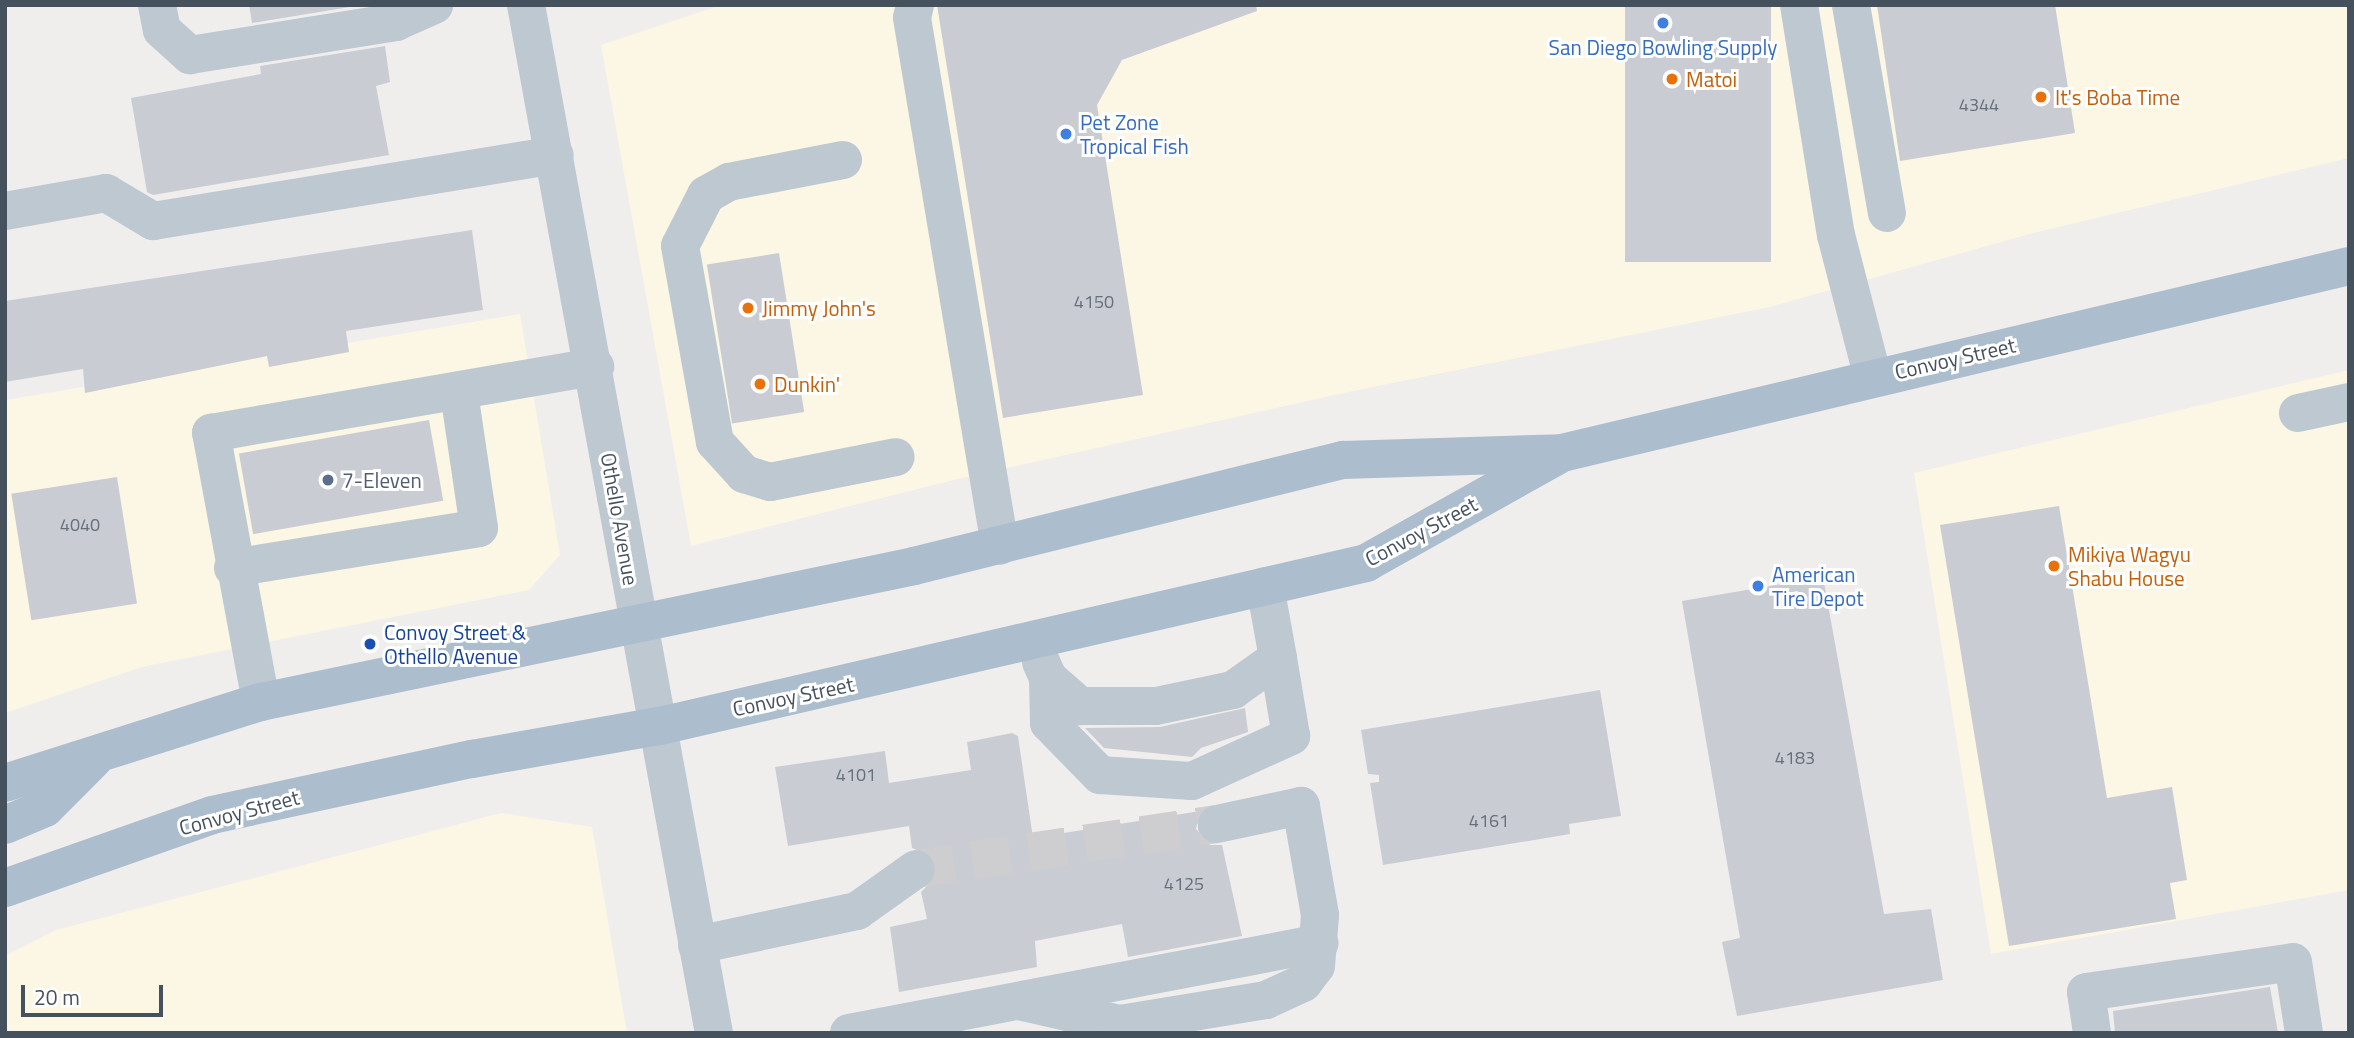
<!DOCTYPE html>
<style>
body{margin:0}
#map{position:relative;width:2354px;height:1038px;overflow:hidden;background:#f0eded;font-family:"Titillium Web",sans-serif}
div>[style]{position:absolute}
.commercial>*{inset:0;background:#fcf6e5}
.building>*{inset:0;background:#caccd3;transform-origin:0 0}
.minor-tunnel>*{height:38px;margin-top:-19px;transform-origin:0;background:repeating-linear-gradient(90deg,#ceced0 0 38px,transparent 0 57px)}
.minor>*{height:38px;margin:-19px;padding:0 19px;transform-origin:19px;border-radius:19px;background:#bdc8d1}
.major>*{height:38px;margin:-19px;padding:0 19px;transform-origin:19px;border-radius:19px;background:#acbdce}
.dots>*{width:19px;height:19px;translate:-50% -50%;box-sizing:border-box;border:4px solid #fff;border-radius:50%}
span{translate:-50% -50%;white-space:nowrap;text-align:center;line-height:1.15;-webkit-text-stroke:6px #fff;paint-order:stroke}
.number-label{font-size:18px;color:#66707a}
.number-label span{-webkit-text-stroke-width:0}
.shop-label{font-size:21px;color:#366cbe}
.left{translate:0 -50%;text-align:left}
.food-label{font-size:21px;color:#c56008}
.street-label{font-size:21px;color:#45515c}
.service-label{font-size:21px;color:#4e5e75}
.transit-label{font-size:21px;color:#164399}
.frame{position:absolute;inset:0;border:7px solid #45515c;pointer-events:none}
.scale{position:absolute;left:21px;top:985px;width:142px;height:32px;box-sizing:border-box;border:4px solid #45515c;border-top:0;padding-left:9px;font-size:21px;line-height:24px;white-space:nowrap;color:#45515c;-webkit-text-stroke:5px #fff;paint-order:stroke}
</style>
<div id="map">
<div class="commercial">
<i style="clip-path:polygon(721px 5px,2349px 5px,2349px 158px,2033px 233px,1770px 307px,1348px 392px,958px 479px,691px 546px,601px 45px)"></i>
<i style="clip-path:polygon(520px 314px,560px 555px,529px 590px,142px 667px,5px 713px,5px 400px)"></i>
<i style="clip-path:polygon(2349px 370px,2349px 890px,1991px 954px,1914px 473px)"></i>
<i style="clip-path:polygon(501px 813px,592px 827px,627px 1033px,5px 1033px,5px 956px,56px 930px)"></i>
</div>
<div class="building">
<i style="clip-path:polygon(249px 5px,362px 5px,252px 23px)"></i>
<i style="clip-path:polygon(937px 5px,1256px 5px,1257px 11px,1122px 60px,1097px 105px,1143px 395px,1003px 418px)"></i>
<i style="left:1625px;top:5px;width:146px;height:257px"></i>
<i style="clip-path:polygon(1877px 5px,2055px 5px,2075px 133px,1900px 161px)"></i>
<i style="clip-path:polygon(385px 46px,390px 82px,376px 86px,389px 155px,153px 195px,147px 192px,131px 98px,261px 74px,260px 66px)"></i>
<i style="clip-path:polygon(472px 230px,483px 310px,346px 331px,349px 352px,269px 367px,267px 356px,85px 393px,83px 369px,5px 382px,5px 301px)"></i>
<i style="left:779px;top:253px;width:161px;height:73px;rotate:81deg"></i>
<i style="left:429px;top:420px;width:82px;height:193px;rotate:80deg"></i>
<i style="left:117px;top:477px;width:128px;height:107px;rotate:81deg"></i>
<i style="clip-path:polygon(2059px 506px,2107px 798px,2172px 787px,2187px 880px,2170px 883px,2176px 919px,2009px 946px,1940px 525px)"></i>
<i style="clip-path:polygon(1823px 577px,1884px 914px,1931px 909px,1943px 980px,1737px 1016px,1722px 942px,1740px 938px,1682px 601px)"></i>
<i style="clip-path:polygon(1600px 690px,1621px 816px,1569px 824px,1570px 834px,1383px 865px,1370px 783px,1379px 782px,1379px 775px,1368px 774px,1361px 730px)"></i>
<i style="clip-path:polygon(1245px 708px,1248px 732px,1201px 748px,1192px 757px,1104px 748px,1085px 728px,1160px 727px)"></i>
<i style="clip-path:polygon(1012px 733px,1018px 736px,1033px 838px,1200px 811px,1196px 829px,1210px 845px,1222px 845px,1242px 936px,1128px 957px,1122px 924px,1035px 941px,1037px 967px,899px 992px,890px 927px,927px 919px,921px 892px,936px 877px,934px 857px,912px 848px,909px 826px,788px 846px,775px 767px,885px 751px,889px 783px,971px 770px,967px 742px)"></i>
<i style="clip-path:polygon(2270px 987px,2278px 1033px,2115px 1033px,2113px 1011px)"></i>
</div>
<div class="minor-tunnel">
<i style="left:916px;top:869px;width:304px;rotate:-8.5deg"></i>
</div>
<div class="minor">
<i style="left:157px;top:5px;width:25px;rotate:79deg"></i>
<i style="left:162px;top:30px;width:38px;rotate:42deg"></i>
<i style="left:190px;top:55px;width:209px;rotate:-9.1deg"></i>
<i style="left:396px;top:22px;width:42px;rotate:-24.1deg"></i>
<i style="left:526px;top:5px;width:1045px;rotate:79.64deg"></i>
<i style="left:915px;top:5px;width:13px;rotate:103deg"></i>
<i style="left:912px;top:18px;width:535px;rotate:80.54deg"></i>
<i style="left:1799px;top:5px;width:233px;rotate:80.9deg"></i>
<i style="left:1836px;top:235px;width:148px;rotate:75.5deg"></i>
<i style="left:1851px;top:5px;width:211px;rotate:80.2deg"></i>
<i style="left:843px;top:160px;width:116px;rotate:169.1deg"></i>
<i style="left:729px;top:182px;width:26px;rotate:151deg"></i>
<i style="left:706px;top:195px;width:57px;rotate:117deg"></i>
<i style="left:680px;top:246px;width:199px;rotate:79.9deg"></i>
<i style="left:715px;top:442px;width:43px;rotate:47.8deg"></i>
<i style="left:744px;top:474px;width:27px;rotate:17deg"></i>
<i style="left:770px;top:482px;width:128px;rotate:-11.2deg"></i>
<i style="left:5px;top:211px;width:103px;rotate:-10.1deg"></i>
<i style="left:106px;top:193px;width:55px;rotate:30.8deg"></i>
<i style="left:153px;top:221px;width:407px;rotate:-9.3deg"></i>
<i style="left:2298px;top:413px;width:52px;rotate:-12.2deg"></i>
<i style="left:233px;top:568px;width:249px;rotate:-9.2deg"></i>
<i style="left:479px;top:528px;width:137px;rotate:-98.4deg"></i>
<i style="left:1041px;top:662px;width:17px;rotate:66deg"></i>
<i style="left:1048px;top:678px;width:43px;rotate:41.2deg"></i>
<i style="left:1080px;top:706px;width:76px"></i>
<i style="left:1156px;top:706px;width:79px;rotate:-11.7deg"></i>
<i style="left:1233px;top:690px;width:55px;rotate:-35.4deg"></i>
<i style="left:1278px;top:658px;width:73px;rotate:-100.2deg"></i>
<i style="left:1048px;top:678px;width:45px;rotate:88.7deg"></i>
<i style="left:1049px;top:723px;width:73px;rotate:45.6deg"></i>
<i style="left:1100px;top:775px;width:92px;rotate:3.7deg"></i>
<i style="left:1192px;top:781px;width:109px;rotate:-24.4deg"></i>
<i style="left:1291px;top:736px;width:79px;rotate:-99.5deg"></i>
<i style="left:261px;top:702px;width:274px;rotate:-100.5deg"></i>
<i style="left:211px;top:433px;width:390px;rotate:-9.8deg"></i>
<i style="left:697px;top:945px;width:164px;rotate:-12deg"></i>
<i style="left:857px;top:911px;width:72px;rotate:-35.4deg"></i>
<i style="left:1023px;top:1002px;width:99px;rotate:12.8deg"></i>
<i style="left:1120px;top:1024px;width:148px;rotate:-9.3deg"></i>
<i style="left:1266px;top:1000px;width:41px;rotate:-24.7deg"></i>
<i style="left:1303px;top:983px;width:21px;rotate:-53deg"></i>
<i style="left:1316px;top:966px;width:51px;rotate:-85.5deg"></i>
<i style="left:1320px;top:915px;width:111px;rotate:-99.9deg"></i>
<i style="left:1301px;top:806px;width:86px;rotate:167.9deg"></i>
<i style="left:849px;top:1033px;width:479px;rotate:-10.8deg"></i>
<i style="left:2092px;top:1033px;width:41px;rotate:-98.3deg"></i>
<i style="left:2086px;top:992px;width:209px;rotate:-8.2deg"></i>
<i style="left:2293px;top:962px;width:72px;rotate:81.2deg"></i>
</div>
<div class="major">
<i style="left:5px;top:783px;width:269px;rotate:-17.6deg"></i>
<i style="left:261px;top:702px;width:667px;rotate:-11.76deg"></i>
<i style="left:914px;top:566px;width:442px;rotate:-13.9deg"></i>
<i style="left:1343px;top:460px;width:219px;rotate:-1.8deg"></i>
<i style="left:1562px;top:453px;width:809px;rotate:-13.37deg"></i>
<i style="left:5px;top:825px;width:43px;rotate:-23deg"></i>
<i style="left:45px;top:808px;width:68px;rotate:-45deg"></i>
<i style="left:5px;top:888px;width:219px;rotate:-19.4deg"></i>
<i style="left:212px;top:815px;width:266px;rotate:-12.2deg"></i>
<i style="left:472px;top:759px;width:191px;rotate:-10deg"></i>
<i style="left:660px;top:726px;width:725px;rotate:-13deg"></i>
<i style="left:1366px;top:563px;width:219px;rotate:-29.3deg"></i>
</div>
<div class="dots">
<i style="left:1663px;top:23px;background:#3f7fe0"></i>
<i style="left:1672px;top:79px;background:#e8710a"></i>
<i style="left:2041px;top:97px;background:#e8710a"></i>
<i style="left:1066px;top:134px;background:#3f7fe0"></i>
<i style="left:748px;top:308px;background:#e8710a"></i>
<i style="left:760px;top:384px;background:#e8710a"></i>
<i style="left:328px;top:480px;background:#5c6f8a"></i>
<i style="left:2054px;top:566px;background:#e8710a"></i>
<i style="left:1758px;top:586px;background:#3f7fe0"></i>
<i style="left:370px;top:644px;background:#1a4fb4"></i>
</div>
<div class="number-label">
<span style="left:1979px;top:105px">4344</span>
<span style="left:1094px;top:302px">4150</span>
<span style="left:80px;top:525px">4040</span>
<span style="left:1795px;top:758px">4183</span>
<span style="left:856px;top:775px">4101</span>
<span style="left:1489px;top:821px">4161</span>
<span style="left:1184px;top:884px">4125</span>
</div>
<div class="shop-label">
<span style="left:1663px;top:47px">San Diego Bowling Supply</span>
<span class="left" style="left:1080px;top:134px">Pet Zone<br>Tropical Fish</span>
<span class="left" style="left:1772px;top:586px">American<br>Tire Depot</span>
</div>
<div class="food-label">
<span class="left" style="left:1686px;top:79px">Matoi</span>
<span class="left" style="left:2055px;top:97px">It's Boba Time</span>
<span class="left" style="left:762px;top:308px">Jimmy John's</span>
<span class="left" style="left:774px;top:384px">Dunkin'</span>
<span class="left" style="left:2068px;top:566px">Mikiya Wagyu<br>Shabu House</span>
</div>
<div class="street-label">
<span style="left:1955px;top:358px;rotate:-13deg">Convoy Street</span>
<span style="left:620px;top:519px;rotate:80deg">Othello Avenue</span>
<span style="left:1421px;top:531px;rotate:-28deg">Convoy Street</span>
<span style="left:793px;top:696px;rotate:-12deg">Convoy Street</span>
<span style="left:239px;top:812px;rotate:-15deg">Convoy Street</span>
</div>
<div class="service-label">
<span class="left" style="left:342px;top:480px">7-Eleven</span>
</div>
<div class="transit-label">
<span class="left" style="left:384px;top:644px">Convoy Street &amp;<br>Othello Avenue</span>
</div>
<div class="frame"></div>
<div class="scale">20 m</div>
</div>
